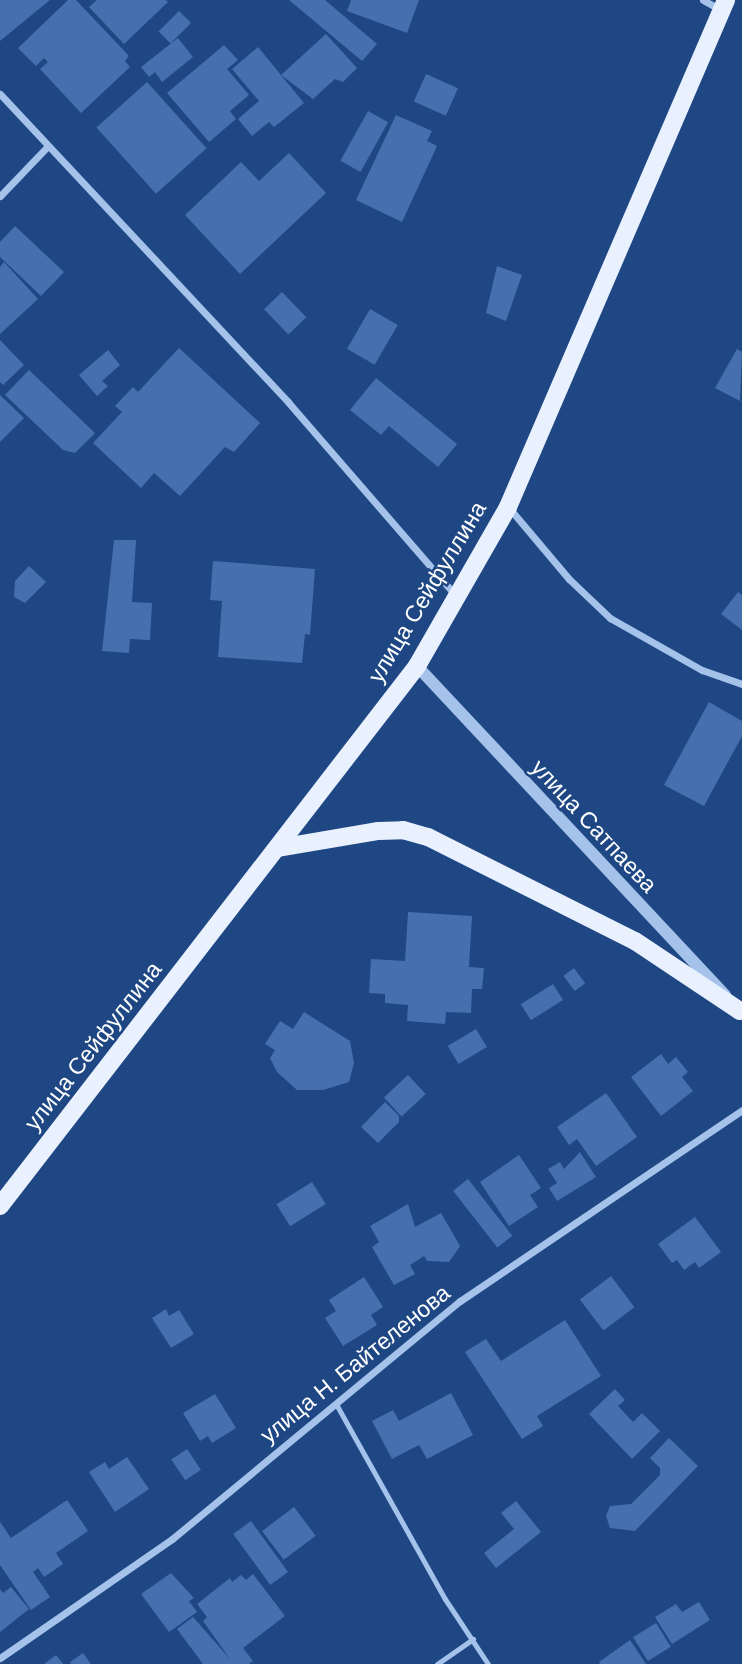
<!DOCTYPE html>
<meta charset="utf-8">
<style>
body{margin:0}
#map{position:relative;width:742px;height:1664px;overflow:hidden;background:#1e4784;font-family:"DM Sans",sans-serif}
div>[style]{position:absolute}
.building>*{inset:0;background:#4670ad;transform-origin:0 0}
.service>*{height:5px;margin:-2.5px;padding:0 2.5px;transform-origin:2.5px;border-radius:2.5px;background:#a5c2ea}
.minor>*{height:7px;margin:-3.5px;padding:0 3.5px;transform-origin:3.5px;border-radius:3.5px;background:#a5c2ea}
.tertiary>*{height:12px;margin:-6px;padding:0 6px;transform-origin:6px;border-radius:6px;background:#a5c2ea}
.primary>*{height:18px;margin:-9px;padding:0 9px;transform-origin:9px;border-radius:9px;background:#e9f0fe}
span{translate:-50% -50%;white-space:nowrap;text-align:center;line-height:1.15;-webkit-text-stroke:5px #1e4784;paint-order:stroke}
.street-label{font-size:23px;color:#fff}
</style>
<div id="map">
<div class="building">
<i style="clip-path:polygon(0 0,50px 0,0 41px)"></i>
<i style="clip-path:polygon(68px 0,76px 0,129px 56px,125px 61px,130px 67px,81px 113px,40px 69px,48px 62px,44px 58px,36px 66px,18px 48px)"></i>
<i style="clip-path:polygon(97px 0,166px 0,168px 2px,124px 44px,89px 7px)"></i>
<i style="clip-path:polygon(289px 0,325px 0,377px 44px,362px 61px)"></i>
<i style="clip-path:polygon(351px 0,419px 0,407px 33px,347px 11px)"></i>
<i style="left:179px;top:11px;width:17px;height:29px;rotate:45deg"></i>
<i style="clip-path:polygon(326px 34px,357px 68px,343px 82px,335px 79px,313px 99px,281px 75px)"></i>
<i style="clip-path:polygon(178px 38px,193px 57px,162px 82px,155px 72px,149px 77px,141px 67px)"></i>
<i style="clip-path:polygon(224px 45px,238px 60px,227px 69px,249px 95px,230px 111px,236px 119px,209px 142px,167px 93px)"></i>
<i style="clip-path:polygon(258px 47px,304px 103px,274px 127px,269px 122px,252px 136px,238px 119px,259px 101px,232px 69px)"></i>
<i style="left:426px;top:74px;width:35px;height:30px;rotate:24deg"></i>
<i style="left:147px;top:82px;width:89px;height:68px;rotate:48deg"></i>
<i style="left:368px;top:111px;width:23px;height:57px;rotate:29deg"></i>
<i style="clip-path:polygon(396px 115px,432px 131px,427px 141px,437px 146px,402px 222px,356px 200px)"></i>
<i style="clip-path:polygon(289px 153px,326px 193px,240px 274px,185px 215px,241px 162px,259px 181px)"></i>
<i style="clip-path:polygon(15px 226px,64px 272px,41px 296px,0 257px,0 242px)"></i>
<i style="clip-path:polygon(4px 262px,38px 299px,0 334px,0 267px)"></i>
<i style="clip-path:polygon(497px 266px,522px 275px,506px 321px,486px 313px)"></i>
<i style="left:282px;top:292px;width:35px;height:25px;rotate:46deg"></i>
<i style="left:370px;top:309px;width:32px;height:46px;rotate:30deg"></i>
<i style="clip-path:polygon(0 340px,24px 365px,3px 385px,0 382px)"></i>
<i style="clip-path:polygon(179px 348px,260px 423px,234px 452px,225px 447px,180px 496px,154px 473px,141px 488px,93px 443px,122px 412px,115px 406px,133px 387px,138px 392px)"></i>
<i style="clip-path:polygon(737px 349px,742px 352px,740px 401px,715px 388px)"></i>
<i style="clip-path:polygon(108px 350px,120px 365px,102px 381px,108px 386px,97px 396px,79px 375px)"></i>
<i style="clip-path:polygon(29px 370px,95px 433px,75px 453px,63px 450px,5px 395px)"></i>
<i style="clip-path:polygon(376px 378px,457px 444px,438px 467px,389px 426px,381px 435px,350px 410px)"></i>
<i style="clip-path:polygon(0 395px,24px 418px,0 442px)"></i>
<i style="clip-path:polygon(114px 540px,136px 540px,132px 602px,152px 603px,150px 640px,130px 639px,129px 653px,102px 651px)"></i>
<i style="clip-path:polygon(213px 561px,315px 569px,310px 635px,305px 634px,302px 663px,218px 657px,222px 601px,210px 600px)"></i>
<i style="clip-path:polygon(29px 566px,46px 582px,25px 603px,14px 597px,15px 581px)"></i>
<i style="clip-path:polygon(738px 592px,742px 595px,742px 630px,721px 614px)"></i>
<i style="clip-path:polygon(709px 702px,742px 721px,742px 736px,704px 806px,664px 785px)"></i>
<i style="clip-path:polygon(408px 912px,472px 916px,469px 967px,484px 968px,482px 989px,472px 989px,471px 1013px,446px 1012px,445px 1024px,407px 1021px,408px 1005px,385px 1003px,385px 994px,369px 993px,371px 959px,405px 961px)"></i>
<i style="left:574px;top:968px;width:19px;height:13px;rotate:54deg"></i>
<i style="left:553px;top:984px;width:19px;height:38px;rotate:58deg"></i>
<i style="clip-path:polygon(304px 1012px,350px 1041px,354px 1063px,349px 1082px,323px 1090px,297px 1090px,277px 1072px,270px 1058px,275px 1050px,265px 1044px,280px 1021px,293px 1029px)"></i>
<i style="left:476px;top:1029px;width:21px;height:33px;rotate:59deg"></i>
<i style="clip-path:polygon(661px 1054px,668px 1064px,676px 1057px,688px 1072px,682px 1077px,693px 1091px,661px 1116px,631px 1077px)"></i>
<i style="left:408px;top:1075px;width:26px;height:33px;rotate:47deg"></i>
<i style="clip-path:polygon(606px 1093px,637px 1137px,596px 1166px,577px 1139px,569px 1145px,557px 1127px)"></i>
<i style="clip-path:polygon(385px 1102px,399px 1116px,399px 1122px,378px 1143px,361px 1127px)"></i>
<i style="clip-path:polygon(580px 1152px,596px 1177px,557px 1201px,549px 1188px,557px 1183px,548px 1169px,560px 1162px,564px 1169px)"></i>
<i style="clip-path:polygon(519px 1155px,541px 1188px,530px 1195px,538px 1207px,509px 1226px,480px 1182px)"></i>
<i style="left:468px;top:1179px;width:72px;height:19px;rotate:52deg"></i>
<i style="left:312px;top:1182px;width:26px;height:42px;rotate:58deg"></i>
<i style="clip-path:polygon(408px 1204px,415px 1227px,441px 1213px,460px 1246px,449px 1262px,427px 1261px,424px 1256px,410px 1265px,415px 1274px,394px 1285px,372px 1247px,379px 1242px,370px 1226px)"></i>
<i style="clip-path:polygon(695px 1217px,721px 1252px,699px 1268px,695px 1262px,684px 1270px,677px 1260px,672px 1263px,658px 1244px)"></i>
<i style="left:611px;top:1276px;width:39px;height:39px;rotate:53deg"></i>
<i style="clip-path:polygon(364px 1277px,383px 1307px,371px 1315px,377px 1325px,343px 1346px,325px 1318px,336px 1311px,329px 1300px)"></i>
<i style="clip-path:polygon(166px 1309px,169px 1316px,179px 1310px,194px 1334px,171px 1348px,152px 1318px)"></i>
<i style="clip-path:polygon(565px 1320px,601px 1376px,537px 1416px,543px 1426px,522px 1439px,465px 1352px,486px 1339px,501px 1361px)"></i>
<i style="clip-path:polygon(615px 1389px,625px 1400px,618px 1406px,633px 1422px,642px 1413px,660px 1431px,632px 1459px,589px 1414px)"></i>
<i style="clip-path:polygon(451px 1393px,473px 1435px,427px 1459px,419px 1445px,392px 1459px,372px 1421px,393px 1410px,399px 1421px)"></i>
<i style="clip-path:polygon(215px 1394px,236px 1428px,212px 1443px,208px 1436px,200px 1441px,183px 1413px)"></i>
<i style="clip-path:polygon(669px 1438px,698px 1466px,635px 1531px,610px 1528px,606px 1516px,610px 1506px,631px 1504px,660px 1475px,660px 1468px,650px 1458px)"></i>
<i style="left:187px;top:1449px;width:25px;height:19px;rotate:56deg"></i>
<i style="clip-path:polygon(127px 1457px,149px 1489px,115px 1512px,89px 1472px,105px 1462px,109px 1469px)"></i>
<i style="clip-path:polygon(67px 1500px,88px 1531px,56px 1553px,63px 1564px,44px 1577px,38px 1568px,33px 1572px,50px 1597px,31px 1610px,0 1565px,0 1522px,11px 1538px)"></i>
<i style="clip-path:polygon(516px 1501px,541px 1532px,496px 1568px,484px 1553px,514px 1529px,501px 1513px)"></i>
<i style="left:294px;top:1507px;width:36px;height:40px;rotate:53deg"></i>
<i style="left:251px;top:1521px;width:63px;height:22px;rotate:54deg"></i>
<i style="clip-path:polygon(171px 1573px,194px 1598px,189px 1601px,197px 1612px,169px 1632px,141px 1594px)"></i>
<i style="clip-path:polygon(253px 1574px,285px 1616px,243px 1648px,253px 1661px,249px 1664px,203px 1664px,177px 1629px,193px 1617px,230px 1659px,203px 1621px,207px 1617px,197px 1604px,230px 1578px,232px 1582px,241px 1575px,246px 1580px)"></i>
<i style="clip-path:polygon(11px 1587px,29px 1609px,0 1632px,0 1589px,3px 1593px)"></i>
<i style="clip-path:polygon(699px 1602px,710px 1620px,672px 1644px,655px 1617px,676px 1604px,682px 1612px)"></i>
<i style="left:656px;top:1623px;width:28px;height:27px;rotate:58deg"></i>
<i style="clip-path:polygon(630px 1640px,646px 1664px,600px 1664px,599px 1662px)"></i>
<i style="clip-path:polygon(83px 1653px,91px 1664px,71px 1664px,70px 1662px)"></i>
<i style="clip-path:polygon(56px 1655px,63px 1664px,44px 1664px)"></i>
</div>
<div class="service">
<i style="left:336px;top:1404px;width:223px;rotate:60.8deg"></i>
<i style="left:445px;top:1599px;width:78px;rotate:56.5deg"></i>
<i style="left:437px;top:1664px;width:44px;rotate:-34.8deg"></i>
</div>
<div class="minor">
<i style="left:703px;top:0;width:21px;rotate:29deg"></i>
<i style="left:0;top:94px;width:422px;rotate:46.9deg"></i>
<i style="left:288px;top:402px;width:258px;rotate:49.1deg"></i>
<i style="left:0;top:196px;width:69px;rotate:-46.2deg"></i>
<i style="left:510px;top:509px;width:92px;rotate:49.9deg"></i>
<i style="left:569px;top:579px;width:57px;rotate:43.6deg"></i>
<i style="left:610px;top:618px;width:106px;rotate:29.5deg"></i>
<i style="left:702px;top:670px;width:42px;rotate:19.3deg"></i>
<i style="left:0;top:1658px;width:209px;rotate:-34.7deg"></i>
<i style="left:172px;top:1539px;width:374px;rotate:-39.6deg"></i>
<i style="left:460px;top:1301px;width:341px;rotate:-34.1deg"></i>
</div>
<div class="tertiary">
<i style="left:417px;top:666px;width:451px;rotate:46.9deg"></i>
</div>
<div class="primary">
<i style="left:278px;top:848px;width:102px;rotate:-9.6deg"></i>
<i style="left:379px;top:831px;width:24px;rotate:-2deg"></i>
<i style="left:403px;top:830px;width:26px;rotate:16deg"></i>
<i style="left:428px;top:837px;width:232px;rotate:26.7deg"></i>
<i style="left:635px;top:941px;width:126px;rotate:33.7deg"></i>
<i style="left:0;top:1206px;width:682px;rotate:-52.32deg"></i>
<i style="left:417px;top:666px;width:183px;rotate:-60.2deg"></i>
<i style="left:508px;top:507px;width:552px;rotate:-66.73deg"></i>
</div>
<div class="street-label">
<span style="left:427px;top:592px;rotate:-59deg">улица Сейфуллина</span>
<span style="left:594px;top:826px;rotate:47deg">улица Сатпаева</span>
<span style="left:93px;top:1046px;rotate:-52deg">улица Сейфуллина</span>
<span style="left:355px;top:1364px;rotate:-39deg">улица Н. Байтеленова</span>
</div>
</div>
